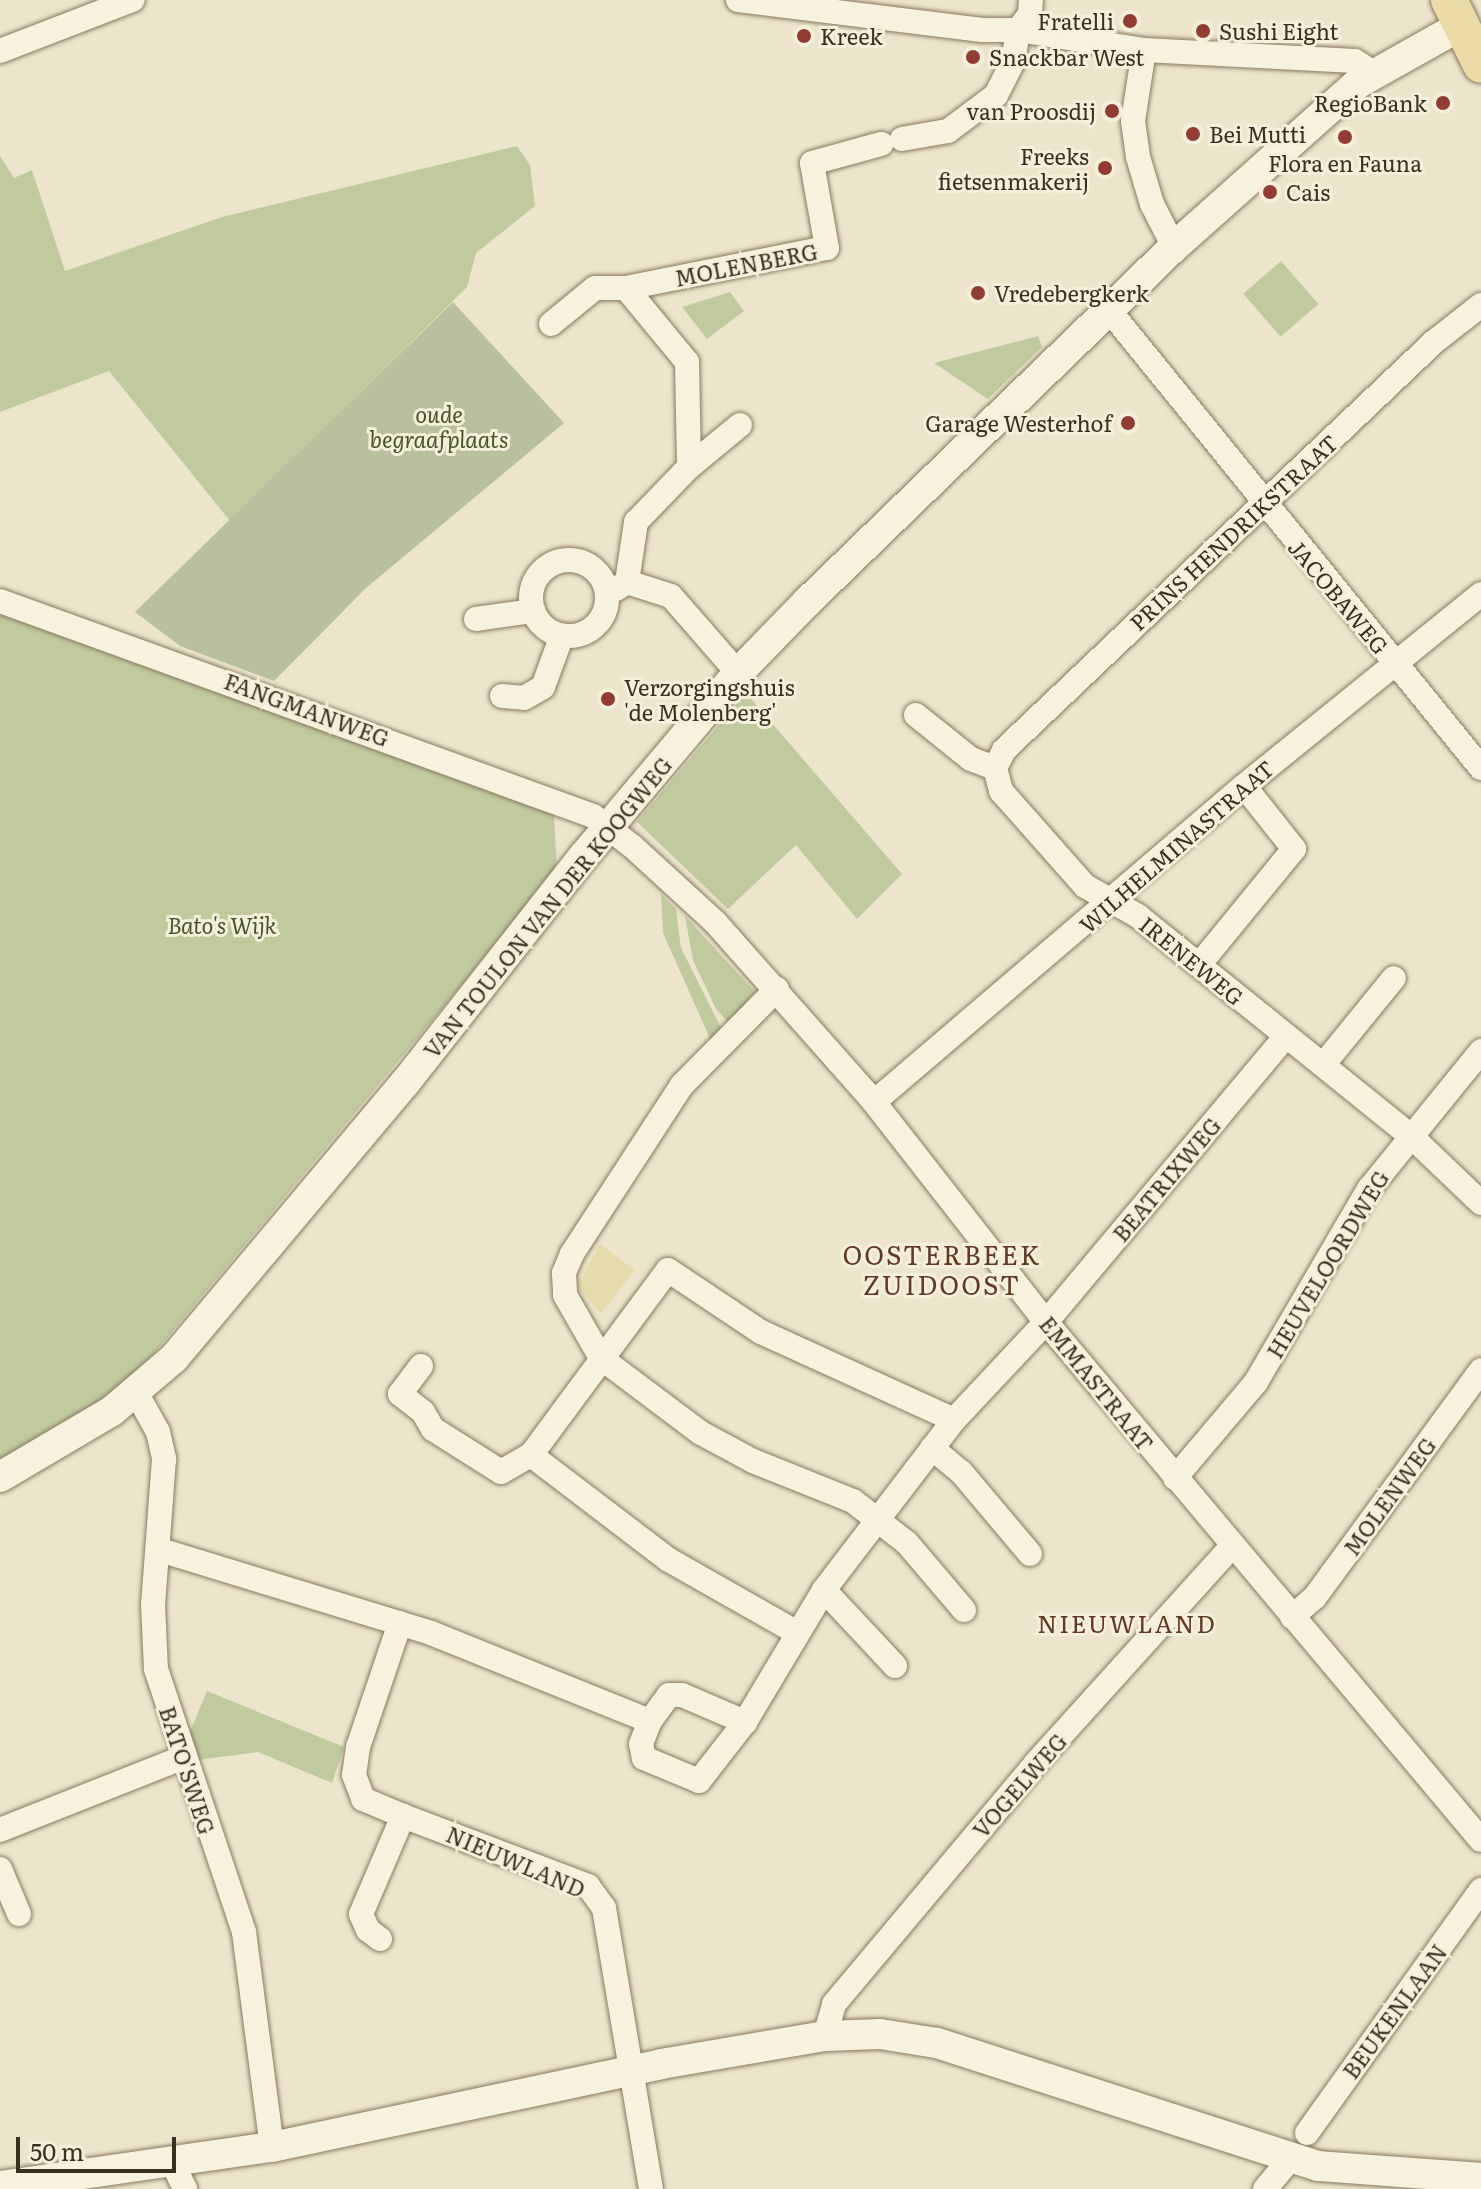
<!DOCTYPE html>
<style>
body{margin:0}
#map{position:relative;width:1481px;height:2189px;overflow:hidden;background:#ece5cb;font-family:Literata,serif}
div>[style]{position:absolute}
.green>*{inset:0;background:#c1ca9f;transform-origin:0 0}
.sand>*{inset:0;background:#e5dbab}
.cemetery>*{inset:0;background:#b8c09d}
.roads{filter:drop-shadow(0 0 2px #887960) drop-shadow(0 0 2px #887960)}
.minor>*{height:24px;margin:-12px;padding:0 12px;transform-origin:12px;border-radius:12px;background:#f7f2de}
.minor>.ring{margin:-12px;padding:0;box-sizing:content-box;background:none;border:24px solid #f7f2de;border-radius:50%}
.tertiary>*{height:30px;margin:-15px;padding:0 15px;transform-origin:15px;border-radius:15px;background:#f7f2de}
.primary>*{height:36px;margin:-18px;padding:0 18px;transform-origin:18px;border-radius:18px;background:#ebdca7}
.dots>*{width:22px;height:22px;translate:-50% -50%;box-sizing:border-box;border:4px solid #f4efda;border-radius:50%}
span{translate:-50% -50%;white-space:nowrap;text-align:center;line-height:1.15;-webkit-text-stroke:6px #f4efda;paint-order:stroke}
.poi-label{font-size:22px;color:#3a3022}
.right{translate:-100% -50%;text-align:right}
.left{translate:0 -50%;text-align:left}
.street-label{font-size:22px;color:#3a3022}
.park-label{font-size:22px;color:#46542a;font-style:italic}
.neighbourhood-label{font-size:24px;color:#633825;letter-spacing:2px}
.quarter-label{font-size:26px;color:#633825;letter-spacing:2px}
.scale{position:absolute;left:16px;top:2137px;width:160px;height:36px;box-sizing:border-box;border:4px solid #3a3022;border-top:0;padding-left:10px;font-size:24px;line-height:28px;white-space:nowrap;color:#3a3022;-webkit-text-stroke:6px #f4efda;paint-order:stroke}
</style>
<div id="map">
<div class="green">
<i style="clip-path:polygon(517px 146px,530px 165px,535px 206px,476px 253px,467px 287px,230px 521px,109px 371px,0 412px,0 156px,14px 178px,32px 170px,65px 271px,222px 217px)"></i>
<i style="left:1281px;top:261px;width:57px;height:50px;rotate:49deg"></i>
<i style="clip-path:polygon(730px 292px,744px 311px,707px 339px,682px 307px)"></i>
<i style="clip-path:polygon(1038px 336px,1042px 347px,988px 399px,934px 363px)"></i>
<i style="clip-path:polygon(0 609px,554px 814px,557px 871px,125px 1388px,0 1464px)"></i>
<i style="clip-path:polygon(746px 693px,902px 874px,857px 919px,796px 845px,728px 909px,637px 822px)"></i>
<i style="clip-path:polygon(661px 894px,676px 909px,681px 948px,723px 1032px,712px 1043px,663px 933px)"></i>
<i style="clip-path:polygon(685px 916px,755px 992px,729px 1023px,716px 1009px,693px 960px)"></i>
<i style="clip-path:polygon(207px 1691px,344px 1747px,332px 1783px,258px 1752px,197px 1760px,189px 1734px)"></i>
</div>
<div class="sand">
<i style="clip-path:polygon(600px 1244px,635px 1270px,601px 1313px,577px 1287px)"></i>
</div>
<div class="cemetery">
<i style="clip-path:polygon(453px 302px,564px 423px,366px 588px,274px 681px,180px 646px,135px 612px)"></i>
</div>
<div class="roads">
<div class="minor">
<i style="left:738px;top:0;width:246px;rotate:7deg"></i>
<i style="left:982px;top:30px;width:36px"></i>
<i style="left:1018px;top:30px;width:128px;rotate:9deg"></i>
<i style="left:1144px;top:50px;width:211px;rotate:3deg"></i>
<i style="left:1355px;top:61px;width:20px;rotate:33deg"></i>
<i style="left:1018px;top:30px;width:20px;rotate:-53deg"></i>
<i style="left:1030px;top:14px;width:14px;rotate:-86deg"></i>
<i style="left:1144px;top:50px;width:72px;rotate:98.8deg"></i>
<i style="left:1133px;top:121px;width:36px;rotate:82deg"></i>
<i style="left:1138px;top:157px;width:49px;rotate:73.4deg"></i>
<i style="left:1152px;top:204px;width:48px;rotate:62.9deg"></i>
<i style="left:0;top:51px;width:142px;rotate:-21.1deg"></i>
<i style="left:902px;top:139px;width:47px;rotate:-9.9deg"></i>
<i style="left:948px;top:131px;width:60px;rotate:-36.9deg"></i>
<i style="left:996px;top:95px;width:37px;rotate:-63deg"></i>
<i style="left:1013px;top:62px;width:32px;rotate:-81deg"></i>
<i style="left:626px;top:288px;width:96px;rotate:50.5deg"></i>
<i style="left:687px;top:362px;width:105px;rotate:88.9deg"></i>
<i style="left:689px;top:467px;width:76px;rotate:133.9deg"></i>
<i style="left:636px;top:522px;width:61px;rotate:98.5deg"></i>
<i style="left:1109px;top:310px;width:590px;rotate:50.92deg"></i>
<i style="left:551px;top:324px;width:57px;rotate:-39.3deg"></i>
<i style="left:595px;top:288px;width:31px"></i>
<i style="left:626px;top:288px;width:205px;rotate:-11.3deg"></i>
<i style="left:827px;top:248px;width:86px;rotate:-100deg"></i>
<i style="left:812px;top:163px;width:72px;rotate:-15.4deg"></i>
<i style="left:689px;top:467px;width:66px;rotate:-39.5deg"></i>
<i class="ring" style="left:531px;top:560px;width:52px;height:52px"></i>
<i style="left:616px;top:589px;width:13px;rotate:-32deg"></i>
<i style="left:627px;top:582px;width:46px;rotate:17.7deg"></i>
<i style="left:671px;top:596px;width:102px;rotate:49deg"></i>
<i style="left:0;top:601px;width:631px;rotate:19.93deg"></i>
<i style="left:593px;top:816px;width:49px;rotate:37.6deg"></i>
<i style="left:632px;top:846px;width:113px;rotate:42.5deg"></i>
<i style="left:715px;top:922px;width:240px;rotate:48.5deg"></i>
<i style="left:874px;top:1102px;width:279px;rotate:52deg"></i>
<i style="left:1046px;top:1322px;width:676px;rotate:49.98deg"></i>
<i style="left:476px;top:619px;width:58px;rotate:-8deg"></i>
<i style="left:502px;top:696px;width:22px;rotate:5deg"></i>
<i style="left:524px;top:698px;width:22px;rotate:-30deg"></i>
<i style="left:543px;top:687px;width:55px;rotate:-69.9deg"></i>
<i style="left:916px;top:715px;width:70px;rotate:38.7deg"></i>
<i style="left:971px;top:759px;width:26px;rotate:21deg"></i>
<i style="left:995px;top:768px;width:24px;rotate:75deg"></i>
<i style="left:1001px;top:791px;width:127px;rotate:48.5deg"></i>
<i style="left:1085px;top:886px;width:61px;rotate:29.5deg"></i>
<i style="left:1138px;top:916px;width:351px;rotate:38.9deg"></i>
<i style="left:1411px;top:1136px;width:97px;rotate:43.7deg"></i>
<i style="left:995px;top:768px;width:20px;rotate:-63deg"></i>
<i style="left:1004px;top:750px;width:593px;rotate:-43.5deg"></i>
<i style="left:1434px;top:342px;width:60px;rotate:-38.2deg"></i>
<i style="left:1199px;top:965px;width:150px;rotate:-50.7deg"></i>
<i style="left:1294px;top:849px;width:80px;rotate:-128.4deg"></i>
<i style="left:777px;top:989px;width:135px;rotate:134.7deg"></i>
<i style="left:682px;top:1085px;width:202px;rotate:123.1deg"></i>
<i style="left:572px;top:1254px;width:21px;rotate:113deg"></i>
<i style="left:564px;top:1273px;width:22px;rotate:87deg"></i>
<i style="left:565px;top:1295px;width:73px;rotate:60.3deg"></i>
<i style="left:601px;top:1358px;width:125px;rotate:36.9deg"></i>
<i style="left:701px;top:1433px;width:59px;rotate:28.3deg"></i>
<i style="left:753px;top:1461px;width:108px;rotate:21.8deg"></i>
<i style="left:853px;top:1501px;width:68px;rotate:37.9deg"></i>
<i style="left:907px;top:1543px;width:88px;rotate:49.6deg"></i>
<i style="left:1323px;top:1065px;width:112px;rotate:-50.8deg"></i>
<i style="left:874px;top:1102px;width:487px;rotate:-40.5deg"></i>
<i style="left:1244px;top:786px;width:305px;rotate:-39deg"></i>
<i style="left:421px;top:1366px;width:35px;rotate:127deg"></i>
<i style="left:400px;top:1394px;width:29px;rotate:38deg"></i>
<i style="left:423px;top:1412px;width:20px;rotate:60deg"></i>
<i style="left:433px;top:1429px;width:80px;rotate:32.3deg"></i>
<i style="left:501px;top:1472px;width:34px;rotate:-30deg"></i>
<i style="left:531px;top:1455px;width:230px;rotate:-53.5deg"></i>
<i style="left:668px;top:1270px;width:112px;rotate:33.7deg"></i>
<i style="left:761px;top:1332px;width:212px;rotate:24.5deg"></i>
<i style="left:137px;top:1394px;width:43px;rotate:61.1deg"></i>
<i style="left:158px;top:1432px;width:28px;rotate:77deg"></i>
<i style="left:164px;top:1459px;width:145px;rotate:94.3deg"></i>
<i style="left:153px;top:1604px;width:65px;rotate:87.4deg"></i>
<i style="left:156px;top:1669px;width:277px;rotate:71.5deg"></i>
<i style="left:244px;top:1932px;width:217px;rotate:82.6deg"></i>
<i style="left:932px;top:1448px;width:38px;rotate:40deg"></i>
<i style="left:961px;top:1472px;width:107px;rotate:49.9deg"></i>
<i style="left:531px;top:1455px;width:173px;rotate:37.3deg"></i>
<i style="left:669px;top:1560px;width:146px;rotate:29.6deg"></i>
<i style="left:1175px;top:1478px;width:126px;rotate:-49.8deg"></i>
<i style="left:1256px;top:1382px;width:224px;rotate:-59.7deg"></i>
<i style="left:1369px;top:1189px;width:178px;rotate:-50.9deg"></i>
<i style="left:160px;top:1550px;width:283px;rotate:17deg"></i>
<i style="left:431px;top:1633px;width:236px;rotate:21.9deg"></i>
<i style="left:824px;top:1590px;width:104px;rotate:46.9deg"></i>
<i style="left:1292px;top:1617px;width:30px;rotate:-41deg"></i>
<i style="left:1315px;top:1597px;width:281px;rotate:-53.8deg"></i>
<i style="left:400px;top:1623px;width:131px;rotate:108.7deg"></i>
<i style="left:358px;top:1747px;width:28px;rotate:98deg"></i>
<i style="left:354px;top:1775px;width:26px;rotate:69deg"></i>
<i style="left:363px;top:1799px;width:43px;rotate:23deg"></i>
<i style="left:669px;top:1695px;width:13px"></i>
<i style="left:682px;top:1695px;width:69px;rotate:23.2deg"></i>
<i style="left:745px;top:1722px;width:75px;rotate:127.9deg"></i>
<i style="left:699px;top:1781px;width:60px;rotate:-157.3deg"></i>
<i style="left:644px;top:1758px;width:14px;rotate:-102deg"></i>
<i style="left:641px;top:1744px;width:25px;rotate:-69deg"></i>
<i style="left:650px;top:1721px;width:32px;rotate:-54deg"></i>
<i style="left:745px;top:1722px;width:154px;rotate:-59.1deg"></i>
<i style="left:824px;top:1590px;width:214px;rotate:-52.6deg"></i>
<i style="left:954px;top:1420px;width:134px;rotate:-46.8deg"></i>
<i style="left:1046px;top:1322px;width:372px;rotate:-50deg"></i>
<i style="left:0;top:1830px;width:196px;rotate:-21.6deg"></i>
<i style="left:0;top:1869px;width:49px;rotate:67.1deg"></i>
<i style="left:380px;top:1939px;width:15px;rotate:-143deg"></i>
<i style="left:368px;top:1930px;width:17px;rotate:-114deg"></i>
<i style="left:361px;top:1914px;width:107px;rotate:-66.8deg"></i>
<i style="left:403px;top:1816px;width:198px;rotate:20.7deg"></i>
<i style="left:588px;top:1886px;width:27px;rotate:54deg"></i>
<i style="left:604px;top:1908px;width:285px;rotate:80.5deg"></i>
<i style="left:825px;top:2036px;width:33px;rotate:-74deg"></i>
<i style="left:834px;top:2004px;width:314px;rotate:-50deg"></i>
<i style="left:1036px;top:1763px;width:292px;rotate:-47.9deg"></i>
<i style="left:1307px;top:2133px;width:299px;rotate:-54.4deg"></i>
<i style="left:173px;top:2164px;width:28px;rotate:64deg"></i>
<i style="left:1265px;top:2189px;width:40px;rotate:-50deg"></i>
</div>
<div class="tertiary">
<i style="left:0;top:1477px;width:130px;rotate:-30.5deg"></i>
<i style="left:112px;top:1411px;width:82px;rotate:-40.5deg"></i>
<i style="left:174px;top:1358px;width:359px;rotate:-50deg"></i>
<i style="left:405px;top:1083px;width:288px;rotate:-51.8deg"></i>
<i style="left:583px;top:857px;width:241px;rotate:-49.9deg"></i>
<i style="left:738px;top:673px;width:99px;rotate:-45.8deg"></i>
<i style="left:807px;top:602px;width:511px;rotate:-44.05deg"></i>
<i style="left:1174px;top:247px;width:245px;rotate:-41.7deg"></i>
<i style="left:1357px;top:84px;width:120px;rotate:-29.3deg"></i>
<i style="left:0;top:2186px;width:275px;rotate:-8.2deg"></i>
<i style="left:272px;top:2147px;width:398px;rotate:-12deg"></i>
<i style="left:661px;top:2064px;width:166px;rotate:-9.7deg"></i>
<i style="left:825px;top:2036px;width:55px;rotate:-2.1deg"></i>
<i style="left:880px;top:2034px;width:58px;rotate:9deg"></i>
<i style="left:937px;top:2043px;width:400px;rotate:17.9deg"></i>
<i style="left:1318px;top:2166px;width:163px;rotate:4.2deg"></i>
</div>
<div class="primary">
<i style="left:1449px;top:0;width:72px;rotate:63.8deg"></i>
</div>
</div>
<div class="dots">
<i style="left:1130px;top:21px;background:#923c34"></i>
<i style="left:1203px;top:31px;background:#923c34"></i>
<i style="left:804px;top:36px;background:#923c34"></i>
<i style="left:973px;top:57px;background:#923c34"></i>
<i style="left:1443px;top:103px;background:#923c34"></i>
<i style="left:1112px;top:111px;background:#923c34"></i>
<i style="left:1193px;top:134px;background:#923c34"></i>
<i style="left:1345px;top:137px;background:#923c34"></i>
<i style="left:1105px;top:168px;background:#923c34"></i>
<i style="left:1270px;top:192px;background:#923c34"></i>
<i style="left:978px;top:293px;background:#923c34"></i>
<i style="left:1128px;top:423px;background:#923c34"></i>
<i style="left:608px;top:699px;background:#923c34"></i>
</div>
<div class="poi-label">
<span class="right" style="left:1114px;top:21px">Fratelli</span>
<span class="left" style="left:1219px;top:31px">Sushi Eight</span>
<span class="left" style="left:820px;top:36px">Kreek</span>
<span class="left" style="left:989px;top:57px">Snackbar West</span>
<span class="right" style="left:1427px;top:103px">RegioBank</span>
<span class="right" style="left:1096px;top:111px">van Proosdij</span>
<span class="left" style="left:1209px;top:134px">Bei Mutti</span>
<span class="right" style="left:1089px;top:168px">Freeks<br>fietsenmakerij</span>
<span style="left:1345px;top:163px">Flora en Fauna</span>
<span class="left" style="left:1286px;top:192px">Cais</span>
<span class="left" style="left:994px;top:293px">Vredebergkerk</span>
<span class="right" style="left:1112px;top:423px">Garage Westerhof</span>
<span class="left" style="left:624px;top:699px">Verzorgingshuis<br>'de Molenberg'</span>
</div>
<div class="street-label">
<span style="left:746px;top:264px;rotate:-11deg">MOLENBERG</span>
<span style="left:1233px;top:532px;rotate:-43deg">PRINS HENDRIKSTRAAT</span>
<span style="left:1339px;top:596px;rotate:50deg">JACOBAWEG</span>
<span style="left:307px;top:709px;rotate:20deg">FANGMANWEG</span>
<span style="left:1176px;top:846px;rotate:-41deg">WILHELMINASTRAAT</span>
<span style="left:547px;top:907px;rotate:-51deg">VAN TOULON VAN DER KOOGWEG</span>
<span style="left:1192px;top:960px;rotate:39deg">IRENEWEG</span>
<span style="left:1166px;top:1179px;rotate:-50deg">BEATRIXWEG</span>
<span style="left:1327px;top:1264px;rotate:-59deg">HEUVELOORDWEG</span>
<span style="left:1097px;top:1383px;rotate:51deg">EMMASTRAAT</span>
<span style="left:1389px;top:1496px;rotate:-54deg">MOLENWEG</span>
<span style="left:188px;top:1770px;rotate:72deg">BATO'SWEG</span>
<span style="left:1019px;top:1785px;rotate:-49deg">VOGELWEG</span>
<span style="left:516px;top:1861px;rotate:23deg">NIEUWLAND</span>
<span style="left:1394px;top:2011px;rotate:-54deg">BEUKENLAAN</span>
</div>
<div class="park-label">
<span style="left:439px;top:426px">oude<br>begraafplaats</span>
<span style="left:222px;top:925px">Bato's Wijk</span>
</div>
<div class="neighbourhood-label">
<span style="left:1127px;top:1623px">NIEUWLAND</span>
</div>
<div class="quarter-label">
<span style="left:942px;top:1269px">OOSTERBEEK<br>ZUIDOOST</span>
</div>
<div class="scale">50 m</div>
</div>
